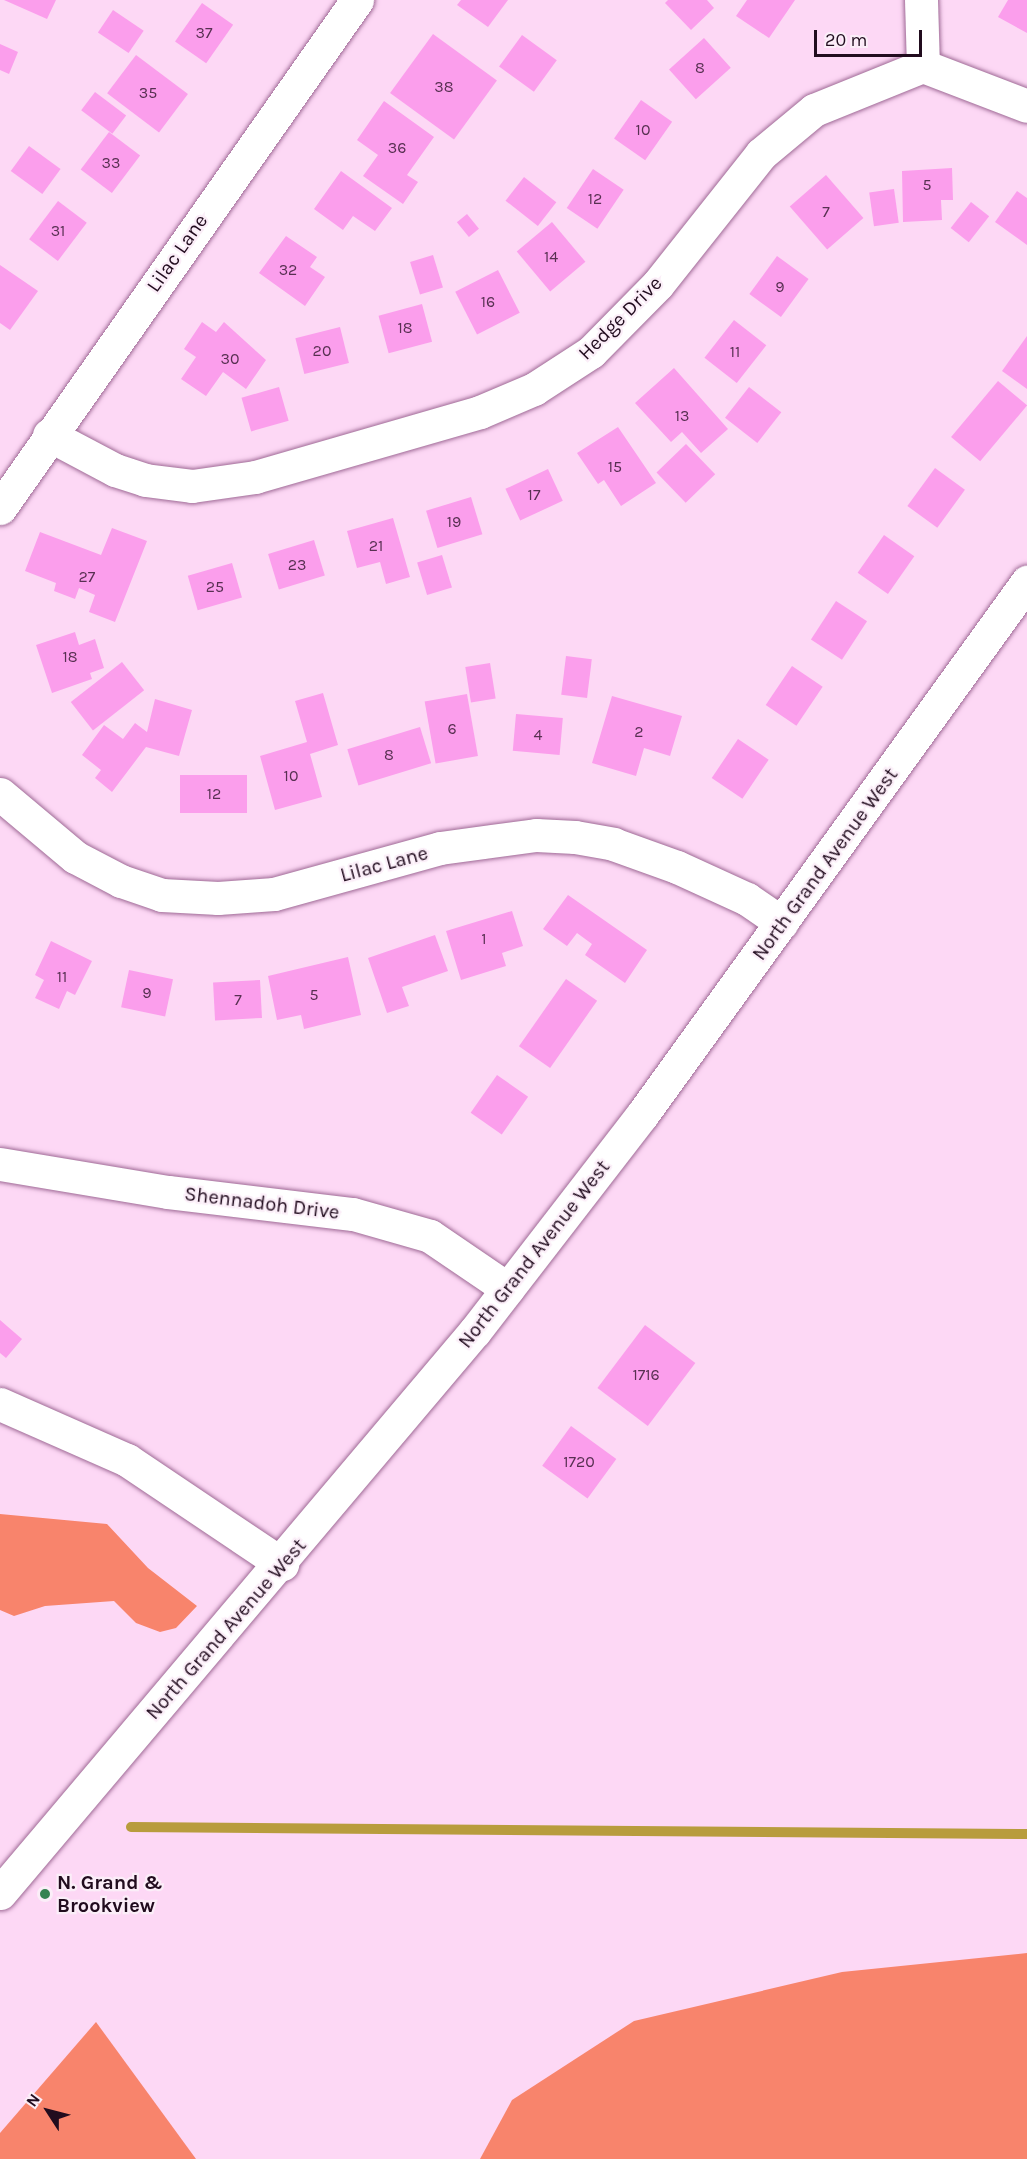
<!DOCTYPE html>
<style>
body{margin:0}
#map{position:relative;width:1027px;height:2159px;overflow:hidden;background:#fdd8f5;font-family:Karla,sans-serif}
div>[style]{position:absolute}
.forest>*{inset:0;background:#f8846c}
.stream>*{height:10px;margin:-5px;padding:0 5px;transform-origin:5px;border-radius:5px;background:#b89c3d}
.building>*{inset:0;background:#fb9eec;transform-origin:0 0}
.roads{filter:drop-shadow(0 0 2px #9f6a96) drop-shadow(0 0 2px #9f6a96)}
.minor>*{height:33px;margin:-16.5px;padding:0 16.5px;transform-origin:16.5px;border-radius:16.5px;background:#fff}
.secondary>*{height:33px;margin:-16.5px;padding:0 16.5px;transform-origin:16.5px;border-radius:16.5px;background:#fff}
.dots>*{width:16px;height:16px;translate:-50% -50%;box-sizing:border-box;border:3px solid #fbeef8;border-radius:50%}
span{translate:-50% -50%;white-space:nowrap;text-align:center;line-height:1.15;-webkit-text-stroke:4.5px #fbeef8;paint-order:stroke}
.number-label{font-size:16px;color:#583052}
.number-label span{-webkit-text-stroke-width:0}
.street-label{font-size:20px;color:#210c1e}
.poi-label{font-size:20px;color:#210c1e;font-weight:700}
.left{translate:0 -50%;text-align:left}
.north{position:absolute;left:18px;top:2081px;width:60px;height:60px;-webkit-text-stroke:4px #fbeef8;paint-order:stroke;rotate:306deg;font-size:16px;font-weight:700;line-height:24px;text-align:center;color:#210c1e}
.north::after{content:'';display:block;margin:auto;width:21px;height:27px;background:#210c1e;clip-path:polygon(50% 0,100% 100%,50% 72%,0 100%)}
.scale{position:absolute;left:814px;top:30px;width:108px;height:27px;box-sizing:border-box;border:3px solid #210c1e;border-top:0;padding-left:8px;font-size:18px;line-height:21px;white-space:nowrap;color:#210c1e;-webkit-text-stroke:4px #fbeef8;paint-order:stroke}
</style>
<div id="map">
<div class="forest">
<i style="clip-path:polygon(0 1514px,107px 1524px,148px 1568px,197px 1606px,176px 1628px,160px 1632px,136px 1623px,114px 1601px,45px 1606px,14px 1616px,0 1610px)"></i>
<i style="clip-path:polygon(1027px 1953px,1027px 2159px,480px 2159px,512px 2100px,634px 2021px,842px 1972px)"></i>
<i style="clip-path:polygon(96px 2022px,196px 2159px,0 2159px,0 2133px)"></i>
</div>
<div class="stream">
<i style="left:131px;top:1827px;width:896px;rotate:0.45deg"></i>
</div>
<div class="building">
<i style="clip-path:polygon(4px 0,56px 0,47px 19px)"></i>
<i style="clip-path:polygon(461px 0,508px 0,488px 27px,457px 5px)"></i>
<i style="clip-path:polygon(668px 0,707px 0,714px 8px,691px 30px,665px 3px)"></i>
<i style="clip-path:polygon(747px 0,795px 0,769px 38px,736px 16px)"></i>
<i style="clip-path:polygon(1008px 0,1027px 0,1027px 33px,998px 17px)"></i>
<i style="left:202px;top:3px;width:38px;height:47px;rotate:35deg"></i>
<i style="left:113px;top:10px;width:37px;height:27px;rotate:34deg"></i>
<i style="left:433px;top:34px;width:79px;height:73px;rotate:36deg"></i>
<i style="left:522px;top:35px;width:43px;height:39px;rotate:36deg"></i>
<i style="left:704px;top:38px;width:40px;height:47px;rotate:48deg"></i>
<i style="clip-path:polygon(0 44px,18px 52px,9px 74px,0 70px)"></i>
<i style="left:136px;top:55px;width:65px;height:48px;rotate:37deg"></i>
<i style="left:95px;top:92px;width:39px;height:23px;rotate:37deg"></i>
<i style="left:641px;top:100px;width:38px;height:47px;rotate:35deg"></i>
<i style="clip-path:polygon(384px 101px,434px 137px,407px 175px,418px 182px,403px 204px,363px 176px,378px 155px,357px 140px)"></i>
<i style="left:109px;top:132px;width:39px;height:47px;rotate:37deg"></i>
<i style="left:29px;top:146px;width:39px;height:31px;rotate:36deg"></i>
<i style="clip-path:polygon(952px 168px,953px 200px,941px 200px,942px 220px,903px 222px,902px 171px)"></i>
<i style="left:593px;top:169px;width:37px;height:47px;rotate:34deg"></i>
<i style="clip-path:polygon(341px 171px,392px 208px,375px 231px,353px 216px,343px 230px,314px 209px)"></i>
<i style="left:826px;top:175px;width:57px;height:48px;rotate:49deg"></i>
<i style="left:524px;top:177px;width:41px;height:30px;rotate:38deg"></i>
<i style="left:894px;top:189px;width:34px;height:25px;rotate:82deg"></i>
<i style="clip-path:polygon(1017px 191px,1027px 198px,1027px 245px,995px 222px)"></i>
<i style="left:58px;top:201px;width:36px;height:48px;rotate:37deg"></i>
<i style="left:971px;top:202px;width:23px;height:33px;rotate:38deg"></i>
<i style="left:467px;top:214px;width:19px;height:13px;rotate:51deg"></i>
<i style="left:552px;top:222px;width:52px;height:46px;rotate:50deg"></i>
<i style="clip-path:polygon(286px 236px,317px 257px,310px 267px,325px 277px,305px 306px,259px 273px)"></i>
<i style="left:433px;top:255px;width:34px;height:24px;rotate:73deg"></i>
<i style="left:777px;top:256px;width:39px;height:47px;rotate:36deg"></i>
<i style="clip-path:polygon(0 265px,38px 291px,10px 330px,0 323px)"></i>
<i style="left:498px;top:270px;width:48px;height:48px;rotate:63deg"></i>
<i style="left:422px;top:304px;width:39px;height:45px;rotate:75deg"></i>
<i style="left:734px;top:320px;width:41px;height:48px;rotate:38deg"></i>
<i style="clip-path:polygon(202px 322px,216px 332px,224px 322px,266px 360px,246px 389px,223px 372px,206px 396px,181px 379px,196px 357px,184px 349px)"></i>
<i style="left:340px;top:327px;width:37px;height:46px;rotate:76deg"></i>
<i style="clip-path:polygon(1027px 336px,1027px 389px,1002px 371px)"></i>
<i style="clip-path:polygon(674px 368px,728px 429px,701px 453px,682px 432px,671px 442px,635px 403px)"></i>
<i style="left:998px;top:381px;width:38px;height:73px;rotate:40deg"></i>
<i style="left:279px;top:387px;width:35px;height:39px;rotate:74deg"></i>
<i style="left:749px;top:387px;width:41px;height:39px;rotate:38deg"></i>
<i style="clip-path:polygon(618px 427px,656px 483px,621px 506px,604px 480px,598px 484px,577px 453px)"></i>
<i style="left:686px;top:444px;width:42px;height:41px;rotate:46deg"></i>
<i style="left:935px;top:468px;width:37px;height:47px;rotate:36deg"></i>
<i style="left:548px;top:469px;width:35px;height:47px;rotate:65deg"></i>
<i style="left:471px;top:497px;width:39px;height:47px;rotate:73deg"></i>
<i style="clip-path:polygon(393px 518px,410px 577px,386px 584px,380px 562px,357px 568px,347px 531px)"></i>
<i style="clip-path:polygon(112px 528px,147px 541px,115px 622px,89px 612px,95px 595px,79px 588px,75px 599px,54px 591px,56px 583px,25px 571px,40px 532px,101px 555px)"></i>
<i style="left:884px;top:535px;width:37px;height:46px;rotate:35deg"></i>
<i style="left:314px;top:540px;width:37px;height:48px;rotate:73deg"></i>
<i style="left:442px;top:555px;width:34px;height:26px;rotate:73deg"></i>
<i style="left:232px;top:563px;width:36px;height:46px;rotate:74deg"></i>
<i style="left:836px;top:601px;width:37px;height:46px;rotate:33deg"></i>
<i style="clip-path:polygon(75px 632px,79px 645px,95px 639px,104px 668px,90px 673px,92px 679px,52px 693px,36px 645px)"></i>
<i style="left:566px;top:656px;width:26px;height:39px;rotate:7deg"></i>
<i style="left:122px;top:662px;width:36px;height:65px;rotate:52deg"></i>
<i style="left:490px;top:663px;width:36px;height:25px;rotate:81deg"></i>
<i style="left:792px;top:666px;width:37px;height:47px;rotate:34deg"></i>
<i style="clip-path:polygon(323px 693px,338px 745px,310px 754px,322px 797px,275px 810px,260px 756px,307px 742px,295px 701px)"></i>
<i style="left:467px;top:694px;width:63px;height:43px;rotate:80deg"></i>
<i style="clip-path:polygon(612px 696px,682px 716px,670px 756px,644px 748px,636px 776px,592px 763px)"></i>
<i style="clip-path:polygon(155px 699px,192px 710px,179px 756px,146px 747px,112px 792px,95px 778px,101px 770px,82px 755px,104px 725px,123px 739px,135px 723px,147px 732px)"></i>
<i style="left:516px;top:714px;width:47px;height:37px;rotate:5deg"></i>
<i style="left:420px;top:727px;width:38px;height:76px;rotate:73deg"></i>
<i style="left:738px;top:739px;width:37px;height:47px;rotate:34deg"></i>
<i style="left:247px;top:775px;width:38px;height:67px;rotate:90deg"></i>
<i style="clip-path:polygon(568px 895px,647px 950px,625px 983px,585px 955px,592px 944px,577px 933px,567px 946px,543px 929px)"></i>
<i style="clip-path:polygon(512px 911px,523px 946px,502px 953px,506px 966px,461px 980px,446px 931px)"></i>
<i style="clip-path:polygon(435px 935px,448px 971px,402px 987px,409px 1006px,387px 1013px,368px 958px)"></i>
<i style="clip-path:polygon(51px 941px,92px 961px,75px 995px,67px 991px,59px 1009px,35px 998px,44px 980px,35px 975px)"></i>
<i style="clip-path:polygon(348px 957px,361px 1015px,304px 1029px,301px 1015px,277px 1020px,268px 976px)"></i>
<i style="left:129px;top:970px;width:45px;height:38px;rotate:12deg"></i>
<i style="left:566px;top:979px;width:38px;height:82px;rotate:35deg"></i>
<i style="left:260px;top:980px;width:38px;height:47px;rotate:87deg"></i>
<i style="left:497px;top:1075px;width:38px;height:46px;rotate:35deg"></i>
<i style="clip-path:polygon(0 1320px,22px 1339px,6px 1358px,0 1353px)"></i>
<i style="left:645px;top:1325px;width:63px;height:79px;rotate:37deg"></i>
<i style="left:571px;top:1426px;width:56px;height:49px;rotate:36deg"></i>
</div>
<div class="roads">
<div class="minor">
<i style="left:921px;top:0;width:66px;rotate:88.3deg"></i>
<i style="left:49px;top:435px;width:75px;rotate:27.9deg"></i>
<i style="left:115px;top:470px;width:32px;rotate:18deg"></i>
<i style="left:145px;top:480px;width:47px;rotate:7.3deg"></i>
<i style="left:192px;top:486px;width:64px;rotate:-8.1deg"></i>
<i style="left:255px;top:477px;width:234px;rotate:-16.1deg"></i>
<i style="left:480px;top:412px;width:59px;rotate:-23.1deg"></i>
<i style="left:534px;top:389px;width:68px;rotate:-33deg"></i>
<i style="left:591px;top:352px;width:95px;rotate:-45.4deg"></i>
<i style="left:658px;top:284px;width:166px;rotate:-51.6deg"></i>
<i style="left:761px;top:154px;width:69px;rotate:-39.7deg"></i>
<i style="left:814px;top:110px;width:118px;rotate:-22deg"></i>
<i style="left:923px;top:66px;width:111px;rotate:21deg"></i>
<i style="left:0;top:508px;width:621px;rotate:-54.9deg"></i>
<i style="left:0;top:794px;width:98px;rotate:40deg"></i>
<i style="left:75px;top:857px;width:52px;rotate:27.6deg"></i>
<i style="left:121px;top:881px;width:43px;rotate:18.9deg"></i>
<i style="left:162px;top:895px;width:56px;rotate:3.1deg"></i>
<i style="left:218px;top:898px;width:56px;rotate:-4.1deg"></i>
<i style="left:274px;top:894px;width:172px;rotate:-15.5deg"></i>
<i style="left:440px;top:848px;width:97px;rotate:-7.7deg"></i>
<i style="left:536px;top:835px;width:39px;rotate:3deg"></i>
<i style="left:575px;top:837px;width:39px;rotate:10deg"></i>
<i style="left:613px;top:844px;width:68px;rotate:19.8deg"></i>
<i style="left:677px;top:867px;width:77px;rotate:24.6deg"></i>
<i style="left:747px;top:899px;width:42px;rotate:34.4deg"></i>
<i style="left:0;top:1164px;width:170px;rotate:9.5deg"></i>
<i style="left:168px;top:1192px;width:186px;rotate:6.8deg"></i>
<i style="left:353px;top:1214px;width:80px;rotate:15.9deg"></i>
<i style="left:430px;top:1236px;width:94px;rotate:34.2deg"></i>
<i style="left:0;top:1404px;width:139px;rotate:23.8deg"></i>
<i style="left:127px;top:1460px;width:187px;rotate:33.9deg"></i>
</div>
<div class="secondary">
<i style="left:0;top:1893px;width:736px;rotate:-49.8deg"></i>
<i style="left:475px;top:1331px;width:273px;rotate:-52.3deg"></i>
<i style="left:642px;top:1115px;width:658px;rotate:-54.16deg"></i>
</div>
</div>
<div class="dots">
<i style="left:45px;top:1894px;background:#368352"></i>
</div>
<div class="number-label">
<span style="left:204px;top:33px">37</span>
<span style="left:700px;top:68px">8</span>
<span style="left:444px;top:87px">38</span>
<span style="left:148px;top:93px">35</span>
<span style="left:643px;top:130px">10</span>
<span style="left:397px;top:148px">36</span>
<span style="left:111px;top:163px">33</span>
<span style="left:927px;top:185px">5</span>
<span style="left:595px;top:199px">12</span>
<span style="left:826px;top:212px">7</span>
<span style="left:58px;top:231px">31</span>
<span style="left:551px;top:257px">14</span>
<span style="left:288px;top:270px">32</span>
<span style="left:780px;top:287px">9</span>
<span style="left:488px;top:302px">16</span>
<span style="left:405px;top:328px">18</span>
<span style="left:322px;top:351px">20</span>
<span style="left:735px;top:352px">11</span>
<span style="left:230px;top:359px">30</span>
<span style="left:682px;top:416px">13</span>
<span style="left:615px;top:467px">15</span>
<span style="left:534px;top:495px">17</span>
<span style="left:454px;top:522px">19</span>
<span style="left:376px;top:546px">21</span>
<span style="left:297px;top:565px">23</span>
<span style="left:87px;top:577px">27</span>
<span style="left:215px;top:587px">25</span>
<span style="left:70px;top:657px">18</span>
<span style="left:452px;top:729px">6</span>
<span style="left:639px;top:732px">2</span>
<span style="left:538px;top:735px">4</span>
<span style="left:389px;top:755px">8</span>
<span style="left:291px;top:776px">10</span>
<span style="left:214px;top:794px">12</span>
<span style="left:484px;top:939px">1</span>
<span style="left:62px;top:977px">11</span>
<span style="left:147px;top:993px">9</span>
<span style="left:314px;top:995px">5</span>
<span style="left:238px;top:1000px">7</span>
<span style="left:646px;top:1375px">1716</span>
<span style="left:579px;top:1462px">1720</span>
</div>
<div class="street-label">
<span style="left:177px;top:253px;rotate:-55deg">Lilac Lane</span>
<span style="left:620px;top:318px;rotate:-45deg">Hedge Drive</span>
<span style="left:384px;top:864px;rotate:-15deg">Lilac Lane</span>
<span style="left:825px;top:864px;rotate:-54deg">North Grand Avenue West</span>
<span style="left:262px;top:1203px;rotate:7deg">Shennadoh Drive</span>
<span style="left:534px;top:1254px;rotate:-52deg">North Grand Avenue West</span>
<span style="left:226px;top:1629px;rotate:-49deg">North Grand Avenue West</span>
</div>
<div class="poi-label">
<span class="left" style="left:57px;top:1894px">N. Grand &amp;<br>Brookview</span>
</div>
<div class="north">N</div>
<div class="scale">20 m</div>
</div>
